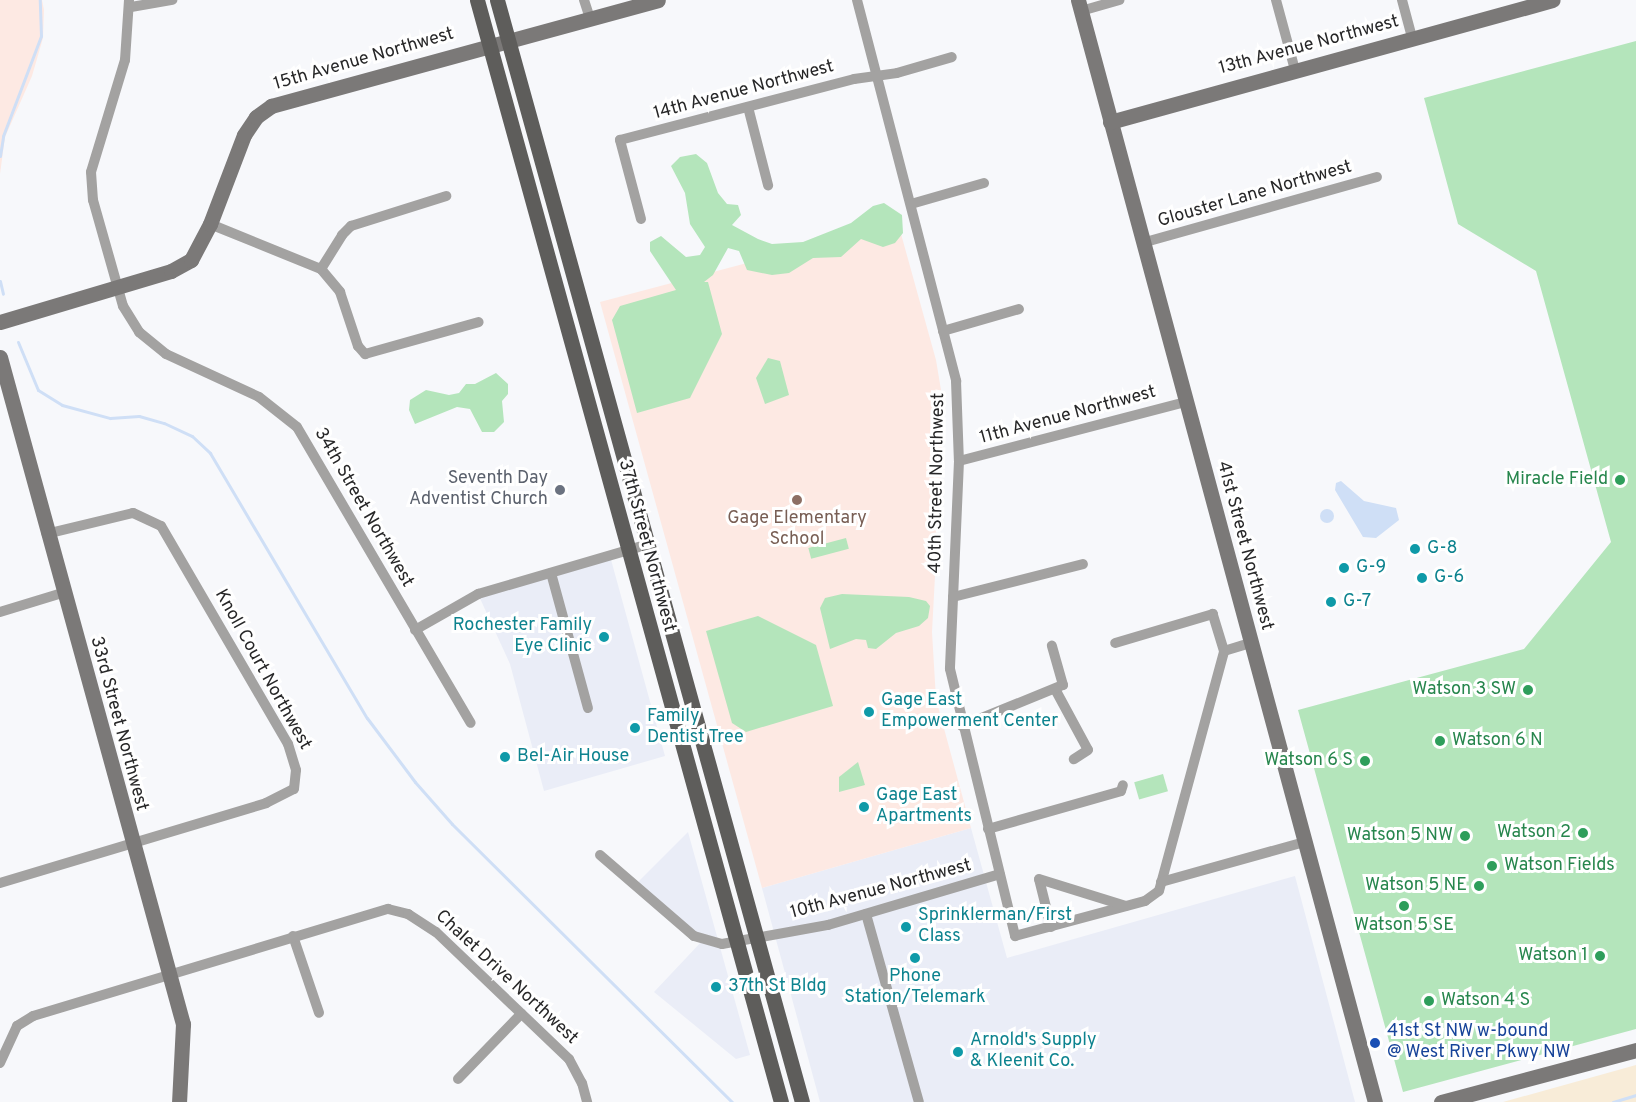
<!DOCTYPE html>
<style>
body{margin:0}
#map{position:relative;width:1636px;height:1102px;overflow:hidden;background:#f7f8fb;font-family:Overpass,sans-serif}
div>[style]{position:absolute}
.built>*{inset:0;background:#eaedf7}
.industrial>*{inset:0;background:#f8ecd8}
.education>*{inset:0;background:#fde9e3}
.green>*{inset:0;background:#b4e5bb;transform-origin:0 0}
.water>*{inset:0;background:#cfdff6}
.round{border-radius:50%}
.stream>*{height:3px;margin:-1.5px;padding:0 1.5px;transform-origin:1.5px;border-radius:1.5px;background:#cfdff6}
.street>*{height:10px;margin:-5px;padding:0 5px;transform-origin:5px;border-radius:5px;background:#a3a2a1}
.secondary>*{height:15px;margin:-7.5px;padding:0 7.5px;transform-origin:7.5px;border-radius:7.5px;background:#7b7978}
.primary>*{height:15px;margin:-7.5px;padding:0 7.5px;transform-origin:7.5px;border-radius:7.5px;background:#5e5d5b}
.dots>*{width:16px;height:16px;translate:-50% -50%;box-sizing:border-box;border:3px solid #fff;border-radius:50%}
span{translate:-50% -50%;white-space:nowrap;text-align:center;line-height:1.15;-webkit-text-stroke:6px #fff;paint-order:stroke}
.street-label{font-size:18px;color:#272728}
.worship-label{font-size:18px;color:#5b616d}
.right{translate:-100% -50%;text-align:right}
.leisure-label{font-size:18px;color:#27864d}
.left{translate:0 -50%;text-align:left}
.education-label{font-size:18px;color:#785e54}
.culture-label{font-size:18px;color:#0d838f}
.transit-label{font-size:18px;color:#164399}
</style>
<div id="map">
<div class="built">
<i style="clip-path:polygon(610px 556px,665px 756px,544px 791px,510px 664px,478px 594px)"></i>
<i style="clip-path:polygon(971px 828px,1007px 958px,1295px 876px,1355px 1102px,820px 1102px,762px 888px)"></i>
<i style="clip-path:polygon(688px 832px,750px 1055px,736px 1059px,654px 992px,703px 940px,635px 885px)"></i>
</div>
<div class="industrial">
<i style="clip-path:polygon(1636px 1065px,1636px 1102px,1503px 1102px)"></i>
</div>
<div class="education">
<i style="clip-path:polygon(0 0,42px 0,44px 10px,43px 38px,32px 76px,5px 137px,0 174px)"></i>
<i style="clip-path:polygon(898px 223px,936px 360px,944px 408px,932px 632px,936px 699px,971px 828px,762px 888px,600px 302px)"></i>
</div>
<div class="green">
<i style="clip-path:polygon(1636px 41px,1636px 1029px,1403px 1092px,1298px 710px,1524px 649px,1611px 542px,1536px 271px,1458px 224px,1424px 98px)"></i>
<i style="clip-path:polygon(696px 154px,707px 163px,718px 193px,727px 204px,738px 205px,741px 215px,732px 225px,758px 239px,772px 244px,803px 242px,851px 223px,873px 206px,884px 203px,902px 215px,903px 233px,895px 243px,883px 247px,861px 239px,841px 257px,813px 258px,789px 273px,772px 275px,747px 270px,739px 251px,728px 248px,713px 275px,704px 282px,708px 282px,722px 334px,690px 398px,637px 413px,612px 320px,620px 306px,676px 290px,650px 251px,650px 242px,661px 236px,686px 257px,700px 255px,705px 247px,690px 224px,685px 193px,671px 166px,680px 157px)"></i>
<i style="clip-path:polygon(768px 358px,780px 361px,789px 395px,765px 404px,756px 378px)"></i>
<i style="clip-path:polygon(496px 373px,508px 384px,508px 394px,502px 401px,504px 422px,494px 432px,482px 432px,470px 409px,457px 407px,415px 424px,409px 410px,410px 400px,426px 390px,449px 395px,459px 393px,466px 384px,475px 384px)"></i>
<i style="left:846px;top:538px;width:11px;height:39px;rotate:75deg"></i>
<i style="clip-path:polygon(842px 594px,909px 597px,926px 601px,930px 606px,928px 618px,919px 626px,896px 633px,876px 649px,868px 648px,866px 640px,856px 639px,830px 649px,820px 608px,825px 598px)"></i>
<i style="clip-path:polygon(758px 616px,816px 645px,833px 706px,746px 732px,732px 723px,706px 631px)"></i>
<i style="clip-path:polygon(858px 762px,865px 785px,839px 792px,839px 777px)"></i>
<i style="left:1163px;top:774px;width:18px;height:30px;rotate:74deg"></i>
</div>
<div class="water">
<i style="clip-path:polygon(1341px 481px,1364px 501px,1396px 508px,1399px 520px,1376px 538px,1363px 537px,1335px 490px,1336px 483px)"></i>
<i class="round" style="left:1320px;top:509px;width:14px;height:14px"></i>
</div>
<div class="stream">
<i style="left:0;top:156px;width:20px;rotate:-81deg"></i>
<i style="left:3px;top:136px;width:107px;rotate:-69.2deg"></i>
<i style="left:41px;top:36px;width:36px;rotate:-92deg"></i>
<i style="left:0;top:281px;width:13px;rotate:77deg"></i>
<i style="left:18px;top:342px;width:52px;rotate:67.4deg"></i>
<i style="left:38px;top:390px;width:28px;rotate:32deg"></i>
<i style="left:62px;top:405px;width:50px;rotate:15.2deg"></i>
<i style="left:110px;top:418px;width:29px;rotate:-4deg"></i>
<i style="left:139px;top:416px;width:26px;rotate:16deg"></i>
<i style="left:164px;top:423px;width:31px;rotate:25deg"></i>
<i style="left:192px;top:436px;width:25px;rotate:43deg"></i>
<i style="left:210px;top:453px;width:308px;rotate:59.4deg"></i>
<i style="left:367px;top:718px;width:80px;rotate:53.1deg"></i>
<i style="left:415px;top:782px;width:56px;rotate:48.6deg"></i>
<i style="left:452px;top:824px;width:395px;rotate:44.8deg"></i>
<i style="left:1613px;top:1102px;width:24px;rotate:-17deg"></i>
</div>
<div class="street">
<i style="left:129px;top:0;width:60px;rotate:93.8deg"></i>
<i style="left:125px;top:60px;width:117px;rotate:106.9deg"></i>
<i style="left:91px;top:172px;width:28px;rotate:86deg"></i>
<i style="left:93px;top:200px;width:110px;rotate:74.2deg"></i>
<i style="left:123px;top:306px;width:31px;rotate:58deg"></i>
<i style="left:139px;top:332px;width:35px;rotate:39deg"></i>
<i style="left:166px;top:354px;width:102px;rotate:24.8deg"></i>
<i style="left:259px;top:397px;width:48px;rotate:38.3deg"></i>
<i style="left:297px;top:427px;width:343px;rotate:59.6deg"></i>
<i style="left:584px;top:0;width:19px;rotate:72deg"></i>
<i style="left:857px;top:0;width:394px;rotate:75.4deg"></i>
<i style="left:956px;top:381px;width:80px;rotate:87.9deg"></i>
<i style="left:959px;top:461px;width:208px;rotate:92.5deg"></i>
<i style="left:950px;top:669px;width:275px;rotate:76.3deg"></i>
<i style="left:1015px;top:936px;width:135px;rotate:-15.1deg"></i>
<i style="left:1145px;top:901px;width:17px;rotate:-36deg"></i>
<i style="left:1159px;top:891px;width:249px;rotate:-74.8deg"></i>
<i style="left:1224px;top:651px;width:39px;rotate:-107deg"></i>
<i style="left:1213px;top:614px;width:102px;rotate:163.5deg"></i>
<i style="left:1276px;top:0;width:73px;rotate:74.8deg"></i>
<i style="left:1402px;top:0;width:39px;rotate:75deg"></i>
<i style="left:131px;top:7px;width:42px;rotate:-9.7deg"></i>
<i style="left:1081px;top:11px;width:40px;rotate:-16deg"></i>
<i style="left:748px;top:107px;width:81px;rotate:75.6deg"></i>
<i style="left:911px;top:204px;width:76px;rotate:-16deg"></i>
<i style="left:641px;top:219px;width:82px;rotate:-104.9deg"></i>
<i style="left:620px;top:140px;width:242px;rotate:-14.6deg"></i>
<i style="left:854px;top:79px;width:43px;rotate:-7.9deg"></i>
<i style="left:897px;top:73px;width:57px;rotate:-16.2deg"></i>
<i style="left:210px;top:224px;width:120px;rotate:22.1deg"></i>
<i style="left:321px;top:269px;width:30px;rotate:50deg"></i>
<i style="left:340px;top:292px;width:57px;rotate:71.6deg"></i>
<i style="left:358px;top:346px;width:11px;rotate:49deg"></i>
<i style="left:365px;top:354px;width:118px;rotate:-15.7deg"></i>
<i style="left:1142px;top:243px;width:244px;rotate:-15.7deg"></i>
<i style="left:321px;top:269px;width:40px;rotate:-58deg"></i>
<i style="left:342px;top:235px;width:13px;rotate:-45deg"></i>
<i style="left:351px;top:226px;width:100px;rotate:-17.5deg"></i>
<i style="left:943px;top:331px;width:79px;rotate:-16.1deg"></i>
<i style="left:959px;top:461px;width:234px;rotate:-14.6deg"></i>
<i style="left:551px;top:573px;width:140px;rotate:74.7deg"></i>
<i style="left:953px;top:597px;width:134px;rotate:-14.2deg"></i>
<i style="left:0;top:612px;width:65px;rotate:-17deg"></i>
<i style="left:415px;top:630px;width:73px;rotate:-29.7deg"></i>
<i style="left:478px;top:594px;width:175px;rotate:-16.3deg"></i>
<i style="left:1224px;top:651px;width:27px;rotate:-17deg"></i>
<i style="left:1055px;top:689px;width:69px;rotate:61.6deg"></i>
<i style="left:1088px;top:750px;width:17px;rotate:147deg"></i>
<i style="left:962px;top:726px;width:109px;rotate:-22.1deg"></i>
<i style="left:1063px;top:685px;width:41px;rotate:-105.8deg"></i>
<i style="left:988px;top:829px;width:138px;rotate:-15.9deg"></i>
<i style="left:1121px;top:791px;width:6px;rotate:-72deg"></i>
<i style="left:600px;top:855px;width:124px;rotate:40.8deg"></i>
<i style="left:694px;top:936px;width:29px;rotate:16deg"></i>
<i style="left:722px;top:944px;width:108px;rotate:-10.2deg"></i>
<i style="left:828px;top:925px;width:179px;rotate:-16.5deg"></i>
<i style="left:1161px;top:882px;width:148px;rotate:-15.6deg"></i>
<i style="left:0;top:883px;width:278px;rotate:-16.7deg"></i>
<i style="left:266px;top:803px;width:31px;rotate:-27deg"></i>
<i style="left:294px;top:789px;width:19px;rotate:-84deg"></i>
<i style="left:296px;top:770px;width:27px;rotate:-107deg"></i>
<i style="left:288px;top:744px;width:252px;rotate:-120.2deg"></i>
<i style="left:161px;top:526px;width:31px;rotate:-155deg"></i>
<i style="left:133px;top:513px;width:89px;rotate:166.4deg"></i>
<i style="left:866px;top:914px;width:195px;rotate:74.3deg"></i>
<i style="left:1051px;top:927px;width:49px;rotate:-104deg"></i>
<i style="left:1039px;top:879px;width:91px;rotate:17.2deg"></i>
<i style="left:293px;top:936px;width:81px;rotate:71.3deg"></i>
<i style="left:0;top:1063px;width:41px;rotate:-65.3deg"></i>
<i style="left:17px;top:1026px;width:19px;rotate:-32deg"></i>
<i style="left:33px;top:1016px;width:371px;rotate:-16.8deg"></i>
<i style="left:388px;top:909px;width:21px;rotate:14deg"></i>
<i style="left:408px;top:914px;width:33px;rotate:33deg"></i>
<i style="left:436px;top:932px;width:184px;rotate:43.7deg"></i>
<i style="left:569px;top:1059px;width:27px;rotate:62deg"></i>
<i style="left:582px;top:1083px;width:20px;rotate:75deg"></i>
<i style="left:458px;top:1079px;width:91px;rotate:-45.9deg"></i>
</div>
<div class="secondary">
<i style="left:1078px;top:0;width:1141px;rotate:74.92deg"></i>
<i style="left:1110px;top:122px;width:459px;rotate:-15.4deg"></i>
<i style="left:0;top:322px;width:178px;rotate:-16.6deg"></i>
<i style="left:171px;top:271px;width:23px;rotate:-29deg"></i>
<i style="left:191px;top:260px;width:41px;rotate:-62.2deg"></i>
<i style="left:210px;top:224px;width:95px;rotate:-69.1deg"></i>
<i style="left:244px;top:135px;width:22px;rotate:-56deg"></i>
<i style="left:256px;top:117px;width:19px;rotate:-36deg"></i>
<i style="left:271px;top:106px;width:401px;rotate:-15.3deg"></i>
<i style="left:0;top:357px;width:692px;rotate:74.66deg"></i>
<i style="left:183px;top:1024px;width:78px;rotate:92.9deg"></i>
<i style="left:1441px;top:1102px;width:202px;rotate:-14.9deg"></i>
</div>
<div class="primary">
<i style="left:477px;top:0;width:1143px;rotate:74.58deg"></i>
<i style="left:497px;top:0;width:1143px;rotate:74.53deg"></i>
</div>
<div class="dots">
<i style="left:1620px;top:480px;background:#2e9e5b"></i>
<i style="left:560px;top:490px;background:#6b7280"></i>
<i style="left:797px;top:500px;background:#8d6e63"></i>
<i style="left:1415px;top:549px;background:#0f9aa8"></i>
<i style="left:1344px;top:568px;background:#0f9aa8"></i>
<i style="left:1422px;top:578px;background:#0f9aa8"></i>
<i style="left:1331px;top:602px;background:#0f9aa8"></i>
<i style="left:604px;top:637px;background:#0f9aa8"></i>
<i style="left:1528px;top:690px;background:#2e9e5b"></i>
<i style="left:869px;top:712px;background:#0f9aa8"></i>
<i style="left:635px;top:728px;background:#0f9aa8"></i>
<i style="left:1440px;top:741px;background:#2e9e5b"></i>
<i style="left:505px;top:757px;background:#0f9aa8"></i>
<i style="left:1365px;top:761px;background:#2e9e5b"></i>
<i style="left:864px;top:807px;background:#0f9aa8"></i>
<i style="left:1583px;top:833px;background:#2e9e5b"></i>
<i style="left:1465px;top:836px;background:#2e9e5b"></i>
<i style="left:1492px;top:866px;background:#2e9e5b"></i>
<i style="left:1479px;top:886px;background:#2e9e5b"></i>
<i style="left:1404px;top:906px;background:#2e9e5b"></i>
<i style="left:906px;top:927px;background:#0f9aa8"></i>
<i style="left:1600px;top:956px;background:#2e9e5b"></i>
<i style="left:915px;top:958px;background:#0f9aa8"></i>
<i style="left:716px;top:987px;background:#0f9aa8"></i>
<i style="left:1429px;top:1001px;background:#2e9e5b"></i>
<i style="left:1375px;top:1043px;background:#1a4fb4"></i>
<i style="left:958px;top:1052px;background:#0f9aa8"></i>
</div>
<div class="street-label">
<span style="left:1309px;top:46px;rotate:-15deg">13th Avenue Northwest</span>
<span style="left:364px;top:60px;rotate:-16deg">15th Avenue Northwest</span>
<span style="left:744px;top:91px;rotate:-15deg">14th Avenue Northwest</span>
<span style="left:1255px;top:195px;rotate:-16deg">Glouster Lane Northwest</span>
<span style="left:1068px;top:416px;rotate:-15deg">11th Avenue Northwest</span>
<span style="left:938px;top:483px;rotate:-89deg">40th Street Northwest</span>
<span style="left:363px;top:508px;rotate:60deg">34th Street Northwest</span>
<span style="left:646px;top:546px;rotate:75deg">37th Street Northwest</span>
<span style="left:1244px;top:546px;rotate:75deg">41st Street Northwest</span>
<span style="left:262px;top:670px;rotate:61deg">Knoll Court Northwest</span>
<span style="left:118px;top:724px;rotate:75deg">33rd Street Northwest</span>
<span style="left:881px;top:890px;rotate:-15deg">10th Avenue Northwest</span>
<span style="left:506px;top:978px;rotate:43deg">Chalet Drive Northwest</span>
</div>
<div class="worship-label">
<span class="right" style="left:548px;top:490px">Seventh Day<br>Adventist Church</span>
</div>
<div class="leisure-label">
<span class="right" style="left:1608px;top:480px">Miracle Field</span>
<span class="right" style="left:1516px;top:690px">Watson 3 SW</span>
<span class="left" style="left:1452px;top:741px">Watson 6 N</span>
<span class="right" style="left:1353px;top:761px">Watson 6 S</span>
<span class="right" style="left:1571px;top:833px">Watson 2</span>
<span class="right" style="left:1453px;top:836px">Watson 5 NW</span>
<span class="left" style="left:1504px;top:866px">Watson Fields</span>
<span class="right" style="left:1467px;top:886px">Watson 5 NE</span>
<span style="left:1404px;top:926px">Watson 5 SE</span>
<span class="right" style="left:1588px;top:956px">Watson 1</span>
<span class="left" style="left:1441px;top:1001px">Watson 4 S</span>
</div>
<div class="education-label">
<span style="left:797px;top:530px">Gage Elementary<br>School</span>
</div>
<div class="culture-label">
<span class="left" style="left:1427px;top:549px">G-8</span>
<span class="left" style="left:1356px;top:568px">G-9</span>
<span class="left" style="left:1434px;top:578px">G-6</span>
<span class="left" style="left:1343px;top:602px">G-7</span>
<span class="right" style="left:592px;top:637px">Rochester Family<br>Eye Clinic</span>
<span class="left" style="left:881px;top:712px">Gage East<br>Empowerment Center</span>
<span class="left" style="left:647px;top:728px">Family<br>Dentist Tree</span>
<span class="left" style="left:517px;top:757px">Bel-Air House</span>
<span class="left" style="left:876px;top:807px">Gage East<br>Apartments</span>
<span class="left" style="left:918px;top:927px">Sprinklerman/First<br>Class</span>
<span style="left:915px;top:988px">Phone<br>Station/Telemark</span>
<span class="left" style="left:728px;top:987px">37th St Bldg</span>
<span class="left" style="left:970px;top:1052px">Arnold's Supply<br>&amp; Kleenit Co.</span>
</div>
<div class="transit-label">
<span class="left" style="left:1387px;top:1043px">41st St NW w-bound<br>@ West River Pkwy NW</span>
</div>
</div>
